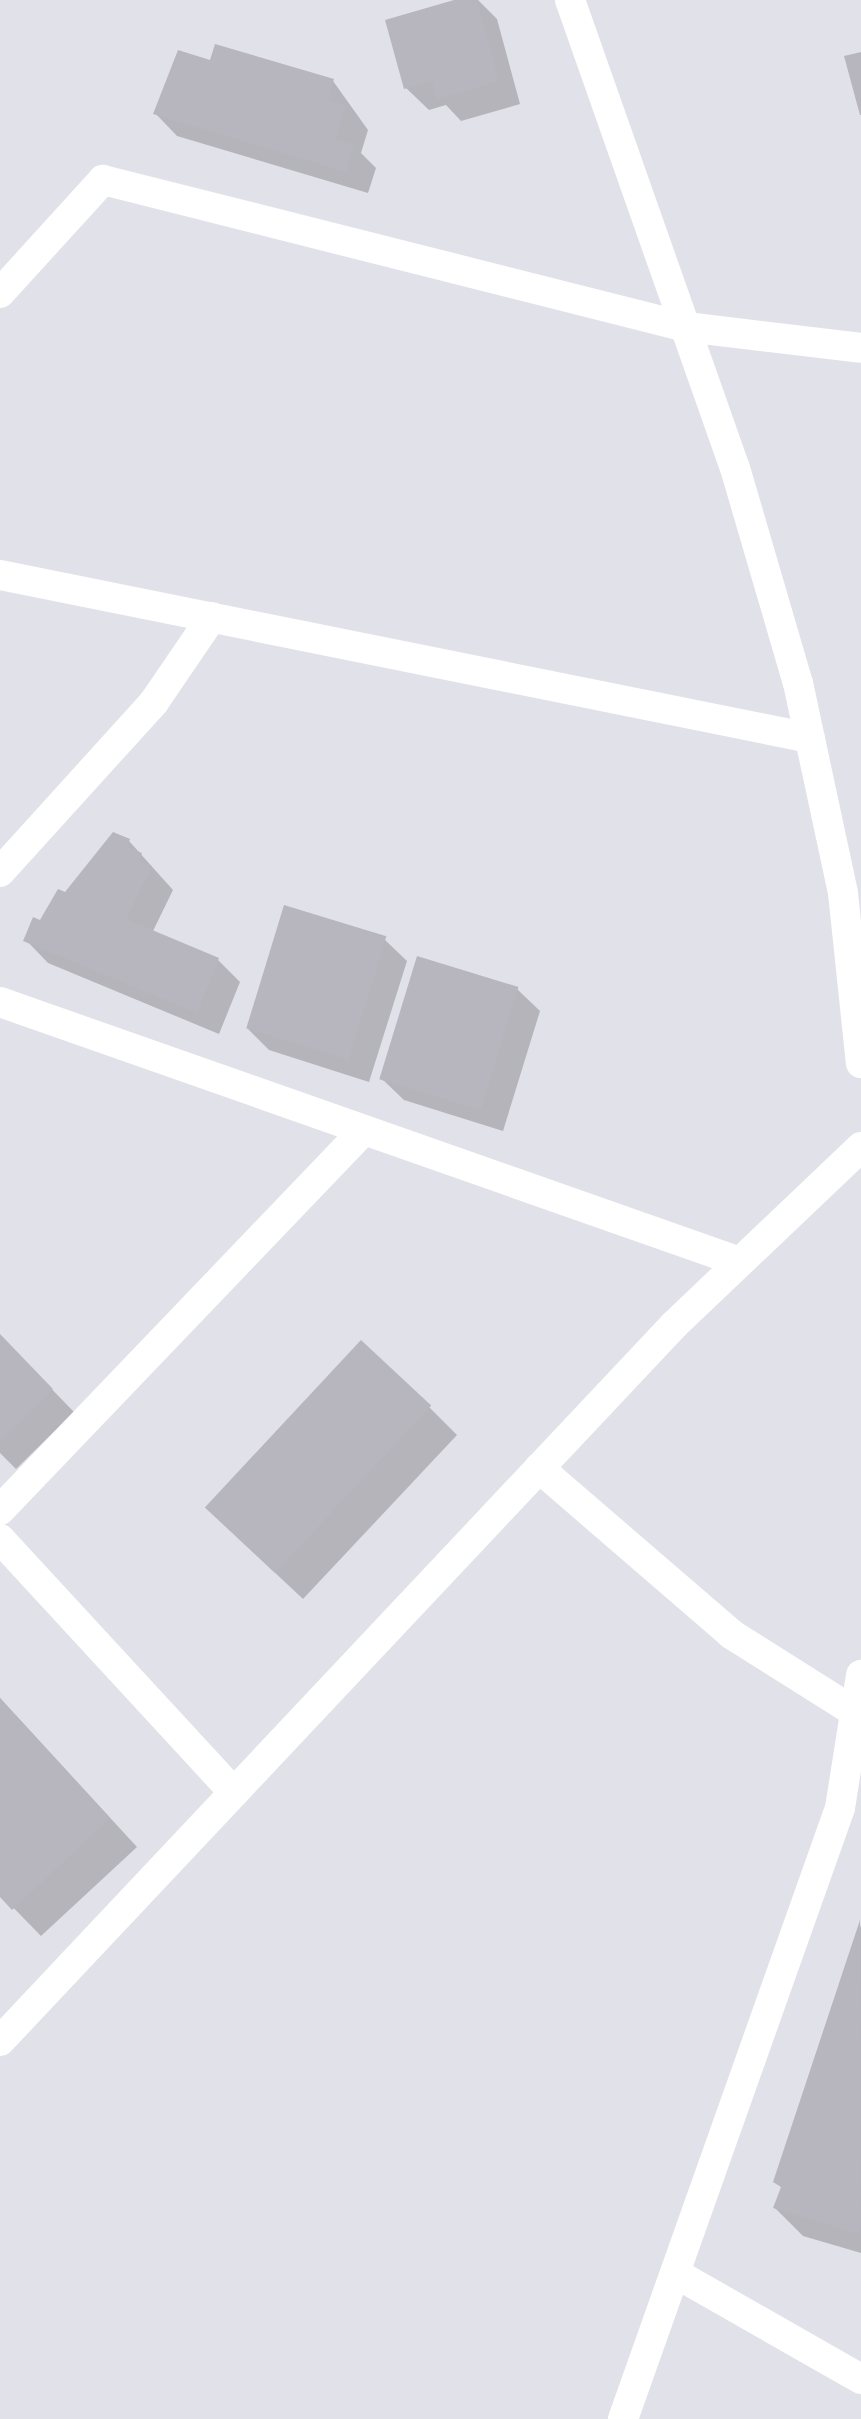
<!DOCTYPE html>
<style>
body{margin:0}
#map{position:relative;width:861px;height:2419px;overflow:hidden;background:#e1e1e9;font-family:"PT Serif",serif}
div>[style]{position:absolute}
.shadow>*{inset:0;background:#0003}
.building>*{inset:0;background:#b7b6be;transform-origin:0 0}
.minor>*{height:30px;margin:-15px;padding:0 15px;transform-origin:15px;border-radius:15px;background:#fff}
span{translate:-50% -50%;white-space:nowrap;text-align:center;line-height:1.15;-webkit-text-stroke:6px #e1e1e9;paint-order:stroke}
</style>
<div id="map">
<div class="shadow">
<i style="clip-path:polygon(461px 0,478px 0,497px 19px,520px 104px,461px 121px,446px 105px,429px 110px,406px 88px)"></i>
<i style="clip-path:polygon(212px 63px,333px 81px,368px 130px,361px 153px,376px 168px,368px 193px,177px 136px,155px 113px)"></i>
<i style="clip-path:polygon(129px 841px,173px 890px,152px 933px,218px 960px,240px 982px,219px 1034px,48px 963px,26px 940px)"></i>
<i style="clip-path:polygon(384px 939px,407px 961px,369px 1082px,269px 1050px,247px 1028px)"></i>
<i style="clip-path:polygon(517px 989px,540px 1011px,503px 1131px,404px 1100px,381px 1078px)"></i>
<i style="clip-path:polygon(0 1336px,74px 1412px,16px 1469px,0 1453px)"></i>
<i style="clip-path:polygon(429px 1407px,457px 1435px,303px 1599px,235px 1535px)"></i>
<i style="clip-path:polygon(0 1698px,137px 1847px,41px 1936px,0 1894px)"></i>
<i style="clip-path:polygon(861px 1925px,861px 2253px,803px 2236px,775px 2208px,783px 2188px,775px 2181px)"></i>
</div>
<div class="building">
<i style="clip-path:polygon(454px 0,477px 0,499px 81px,437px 99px,432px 81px,404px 89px,385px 20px)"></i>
<i style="clip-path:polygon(215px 44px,334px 79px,328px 100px,346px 105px,336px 139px,354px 144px,346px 172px,153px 114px,178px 50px,210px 60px)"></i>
<i style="clip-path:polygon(861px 52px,861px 115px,860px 115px,844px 56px)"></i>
<i style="clip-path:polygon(113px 832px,130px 839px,127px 847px,142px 853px,139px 861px,152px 866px,126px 919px,219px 958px,197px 1013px,23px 941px,33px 917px,40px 920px,58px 889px,65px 892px)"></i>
<i style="left:284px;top:905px;width:107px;height:129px;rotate:17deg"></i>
<i style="left:417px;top:956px;width:106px;height:129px;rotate:17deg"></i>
<i style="clip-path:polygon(0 1334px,53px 1389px,0 1441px)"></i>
<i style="left:361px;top:1340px;width:96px;height:229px;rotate:43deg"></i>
<i style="clip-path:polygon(0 1698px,110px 1818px,12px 1910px,0 1897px)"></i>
<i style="clip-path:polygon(860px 1920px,861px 2227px,858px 2234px,773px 2208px,781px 2187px,773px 2182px)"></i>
</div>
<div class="minor">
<i style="left:570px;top:0;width:496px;rotate:70.6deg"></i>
<i style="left:735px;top:468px;width:224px;rotate:73.7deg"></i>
<i style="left:798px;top:683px;width:215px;rotate:77.9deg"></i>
<i style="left:843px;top:893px;width:171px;rotate:84deg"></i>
<i style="left:0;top:293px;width:153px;rotate:-47.7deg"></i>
<i style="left:103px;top:180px;width:601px;rotate:14.15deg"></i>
<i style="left:686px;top:327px;width:176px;rotate:6.8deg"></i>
<i style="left:0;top:575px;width:826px;rotate:11.38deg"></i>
<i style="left:0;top:872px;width:229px;rotate:-47.8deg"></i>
<i style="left:154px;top:702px;width:103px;rotate:-55.7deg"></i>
<i style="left:0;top:1002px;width:784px;rotate:19.36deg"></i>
<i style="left:539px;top:1468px;width:254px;rotate:40.8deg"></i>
<i style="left:731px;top:1634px;width:154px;rotate:32.2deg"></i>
<i style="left:0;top:1510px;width:526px;rotate:-46.23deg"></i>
<i style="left:0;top:1539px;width:345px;rotate:47.3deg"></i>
<i style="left:0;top:2041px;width:983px;rotate:-46.73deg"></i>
<i style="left:674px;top:1325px;width:258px;rotate:-43.6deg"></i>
<i style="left:675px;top:2273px;width:214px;rotate:29.7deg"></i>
<i style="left:623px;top:2419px;width:648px;rotate:-70.45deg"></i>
<i style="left:840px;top:1808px;width:135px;rotate:-81deg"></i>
</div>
</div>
